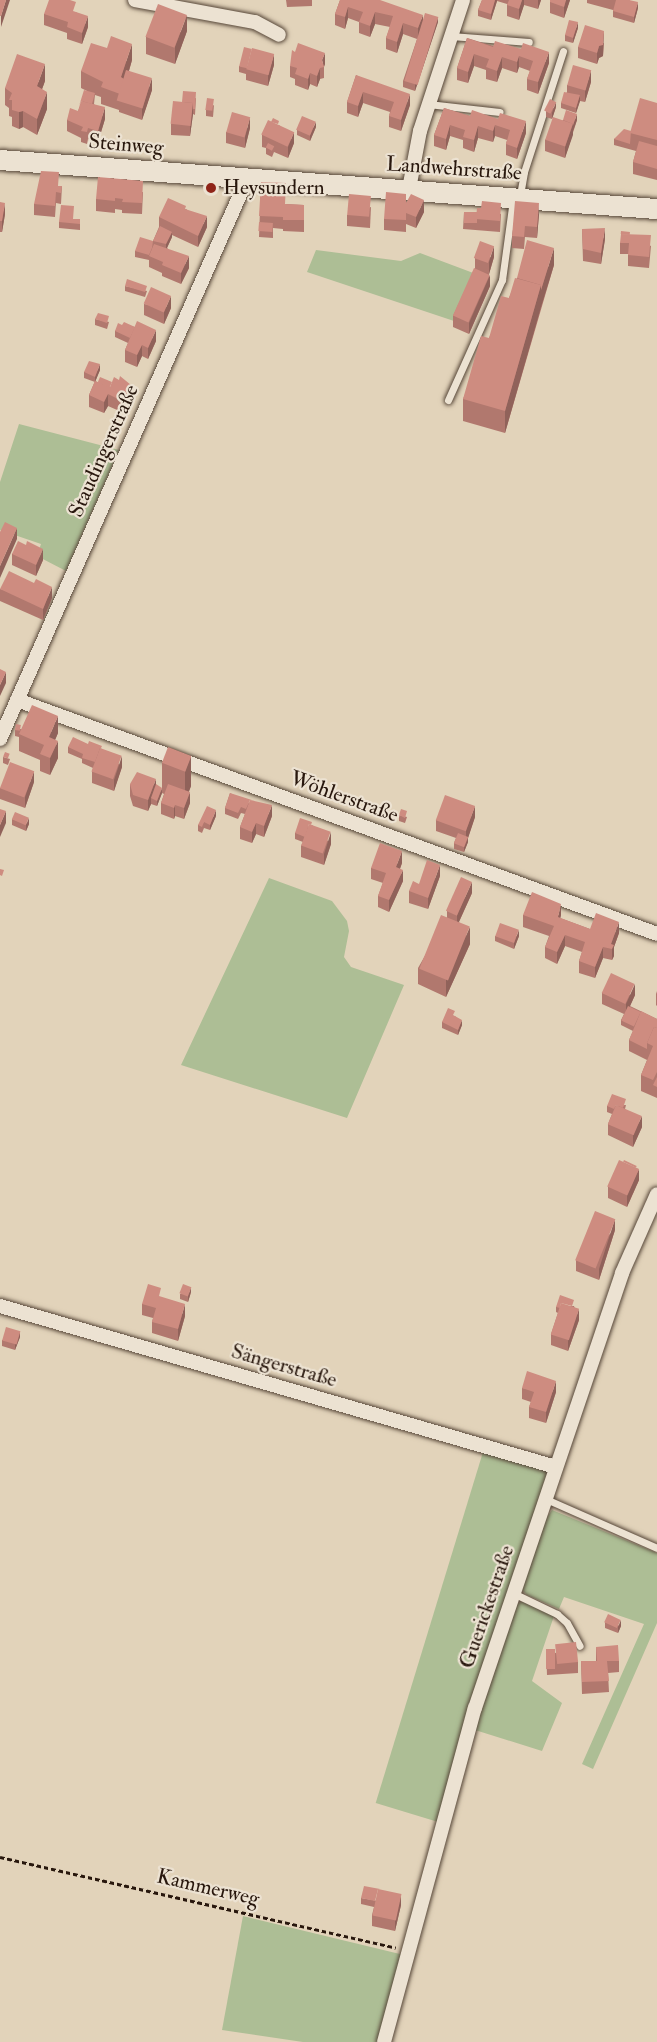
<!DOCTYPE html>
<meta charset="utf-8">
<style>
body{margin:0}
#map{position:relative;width:657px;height:2042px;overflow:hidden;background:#e2d3ba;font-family:"IM FELL Double Pica",serif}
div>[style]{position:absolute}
.green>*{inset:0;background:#adbe95;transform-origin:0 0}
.path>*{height:3px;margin-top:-1.5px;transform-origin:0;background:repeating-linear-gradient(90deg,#28170d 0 4.5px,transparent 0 7.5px)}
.roads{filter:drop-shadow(0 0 2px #564638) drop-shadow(0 0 2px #564638)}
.lane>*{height:7px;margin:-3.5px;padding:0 3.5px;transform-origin:3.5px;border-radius:3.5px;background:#ece2d2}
.street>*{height:14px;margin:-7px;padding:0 7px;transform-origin:7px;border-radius:7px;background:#ece2d2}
.secondary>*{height:20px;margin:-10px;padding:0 10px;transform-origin:10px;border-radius:10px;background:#ece2d2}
.wall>*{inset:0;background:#b1786e}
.shaded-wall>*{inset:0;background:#90625a}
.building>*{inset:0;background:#ce8c80;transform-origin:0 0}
.dots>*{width:16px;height:16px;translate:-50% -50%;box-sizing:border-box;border:3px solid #ece2d2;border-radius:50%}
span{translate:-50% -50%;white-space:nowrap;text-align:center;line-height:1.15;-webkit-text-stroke:4.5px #ece2d2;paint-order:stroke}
.street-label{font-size:21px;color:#28170d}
.poi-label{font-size:21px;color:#28170d}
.left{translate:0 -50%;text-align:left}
</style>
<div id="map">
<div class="green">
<i style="clip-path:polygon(316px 250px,401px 261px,420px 253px,476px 274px,454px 321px,307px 272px)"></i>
<i style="clip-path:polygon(19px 424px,119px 450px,66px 571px,37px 556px,41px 544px,0 530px,0 482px)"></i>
<i style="clip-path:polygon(269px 878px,332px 901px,347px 921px,349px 931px,344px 957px,351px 967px,404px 985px,347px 1118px,181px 1065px)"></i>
<i style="left:483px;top:1452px;width:67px;height:367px;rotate:17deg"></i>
<i style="clip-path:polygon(552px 1510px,657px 1553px,657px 1623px,593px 1769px,582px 1764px,644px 1624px,564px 1597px,559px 1609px,527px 1595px,521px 1589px,545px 1520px)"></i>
<i style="clip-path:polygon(523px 1601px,554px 1616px,532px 1681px,562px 1703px,542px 1751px,475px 1730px,517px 1604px)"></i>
<i style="clip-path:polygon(243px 1916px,404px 1955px,380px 2042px,303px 2042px,222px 2030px)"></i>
</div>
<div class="path">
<i style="left:0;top:1857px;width:406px;rotate:12.9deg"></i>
</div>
<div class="roads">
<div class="lane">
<i style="left:451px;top:36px;width:78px;rotate:4.4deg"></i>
<i style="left:428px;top:104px;width:72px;rotate:6.3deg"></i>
<i style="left:520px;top:195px;width:23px;rotate:-80deg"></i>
<i style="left:524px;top:172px;width:127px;rotate:-72.1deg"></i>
<i style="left:448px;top:400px;width:132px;rotate:-65.8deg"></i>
<i style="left:502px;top:280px;width:81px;rotate:-82.2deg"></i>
<i style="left:546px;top:1499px;width:121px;rotate:23.8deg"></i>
<i style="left:513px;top:1593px;width:49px;rotate:25.5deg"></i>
<i style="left:557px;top:1614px;width:13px;rotate:42deg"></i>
<i style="left:567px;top:1623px;width:26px;rotate:61deg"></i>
</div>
<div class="street">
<i style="left:135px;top:0;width:122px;rotate:10.4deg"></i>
<i style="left:255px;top:22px;width:27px;rotate:28deg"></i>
<i style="left:409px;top:189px;width:59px;rotate:-79.3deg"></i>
<i style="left:420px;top:131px;width:138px;rotate:-71.8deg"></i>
<i style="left:17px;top:700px;width:681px;rotate:20.08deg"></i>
<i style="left:0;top:739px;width:612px;rotate:-66.2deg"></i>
<i style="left:0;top:1306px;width:579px;rotate:16.15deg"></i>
<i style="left:384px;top:2042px;width:346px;rotate:-74.8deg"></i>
<i style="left:475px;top:1708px;width:459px;rotate:-71.3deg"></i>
<i style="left:622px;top:1273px;width:86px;rotate:-66.1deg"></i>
</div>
<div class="secondary">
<i style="left:0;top:160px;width:659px;rotate:4.27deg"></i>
</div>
</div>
<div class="wall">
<i style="clip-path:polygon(286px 0,312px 0,312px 6px,287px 7px)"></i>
<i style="clip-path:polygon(340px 0,423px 20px,438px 22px,415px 91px,403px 87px,403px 81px,417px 39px,403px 34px,397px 53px,386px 49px,386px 38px,390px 27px,375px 24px,370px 37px,359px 33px,359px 22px,348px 18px,345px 29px,335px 25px,335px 14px)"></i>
<i style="clip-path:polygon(482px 0,541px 0,538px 9px,524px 5px,519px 20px,507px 16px,507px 4px,497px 1px,491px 20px,478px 16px,478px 10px)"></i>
<i style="clip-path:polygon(570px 0,564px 18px,550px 13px,550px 2px)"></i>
<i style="clip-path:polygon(587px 0,629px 0,638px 8px,634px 23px,613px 17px,613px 10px,587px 3px)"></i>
<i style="clip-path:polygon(76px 12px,88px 27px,82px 44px,67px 39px,67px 33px,44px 25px,44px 14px)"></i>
<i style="clip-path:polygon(578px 28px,573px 43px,565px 41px,565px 35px)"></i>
<i style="clip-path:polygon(187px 31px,175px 64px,146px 54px,146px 37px)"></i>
<i style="clip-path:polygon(467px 38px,549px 63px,538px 94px,527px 90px,527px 79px,530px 71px,519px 67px,517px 73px,502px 68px,497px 82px,486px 79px,486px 70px,474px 66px,468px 83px,457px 80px,457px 68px)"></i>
<i style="clip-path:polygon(604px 43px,603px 56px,599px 58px,597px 64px,578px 58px,578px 47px)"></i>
<i style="clip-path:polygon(132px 60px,129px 71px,152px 90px,142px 120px,119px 112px,119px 110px,101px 104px,101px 97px,95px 95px,94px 104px,105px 119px,98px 142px,88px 139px,87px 144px,81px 142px,81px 138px,67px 131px,67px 120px,78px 111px,87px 91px,81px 88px,81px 71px)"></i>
<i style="clip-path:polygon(325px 64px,324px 66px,324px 78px,320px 79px,317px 87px,310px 84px,308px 90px,295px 85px,295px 79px,290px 77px,290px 66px)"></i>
<i style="clip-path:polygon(274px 65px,268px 86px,246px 80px,246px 74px,239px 72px,239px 66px)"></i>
<i style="clip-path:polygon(356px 75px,410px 105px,401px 131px,389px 127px,389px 116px,390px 112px,363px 103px,358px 117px,347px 113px,347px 102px)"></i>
<i style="clip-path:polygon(45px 81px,42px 89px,47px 109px,37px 135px,23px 127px,19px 129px,12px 126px,12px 117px,9px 116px,9px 108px,5px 105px,5px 88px)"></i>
<i style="clip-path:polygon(591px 82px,585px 102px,580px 101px,576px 113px,561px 108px,561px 103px,567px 92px,567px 85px)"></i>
<i style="clip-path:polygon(196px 98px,195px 115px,193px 114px,190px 136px,171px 135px,171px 124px,182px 102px)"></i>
<i style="clip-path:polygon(657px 103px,657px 180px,633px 174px,633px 162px,636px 151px,614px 145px,614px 139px,631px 131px)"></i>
<i style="clip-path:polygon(214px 105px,213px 117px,206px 116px,206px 110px)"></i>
<i style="clip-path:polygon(556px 107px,552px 119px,546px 117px,546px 111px)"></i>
<i style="clip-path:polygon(444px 108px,470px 116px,526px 133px,517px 159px,506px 155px,506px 144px,507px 140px,495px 136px,493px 142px,478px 138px,474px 152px,463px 148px,463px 140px,450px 136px,446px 150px,434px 146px,434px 135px)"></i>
<i style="clip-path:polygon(563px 120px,577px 120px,565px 158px,545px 151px,545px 140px)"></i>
<i style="clip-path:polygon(279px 125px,294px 143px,288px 158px,274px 152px,272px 157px,266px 154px,266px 148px,262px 147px,262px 135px)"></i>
<i style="clip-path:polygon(316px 127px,310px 141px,297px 135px,297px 130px)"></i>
<i style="clip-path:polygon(250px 128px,245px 148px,226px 143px,226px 132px)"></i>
<i style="clip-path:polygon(261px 182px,285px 204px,304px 205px,304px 232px,283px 231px,283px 229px,273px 228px,273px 238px,259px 237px)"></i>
<i style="clip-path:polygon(62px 186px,61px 204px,56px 203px,55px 217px,34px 215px,34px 204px)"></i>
<i style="clip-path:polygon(143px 192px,142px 214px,122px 213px,122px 210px,115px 209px,115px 213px,96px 211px,96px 199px)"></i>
<i style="clip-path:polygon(0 202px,5px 214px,2px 232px,0 232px)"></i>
<i style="clip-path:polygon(406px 202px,424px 212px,416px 228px,406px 224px,406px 232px,384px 230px,384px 219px)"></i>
<i style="clip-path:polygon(371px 207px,370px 228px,347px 226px,347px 215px)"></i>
<i style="clip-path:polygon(481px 208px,501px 214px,500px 232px,463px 229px,464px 212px,477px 212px)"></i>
<i style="clip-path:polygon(186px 209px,207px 227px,198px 247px,172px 235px,172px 237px,167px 248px,189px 268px,181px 284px,162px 276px,162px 273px,149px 267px,149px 260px,135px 257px,135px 251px,153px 241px,153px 246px,153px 241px,159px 227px,159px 217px)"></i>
<i style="clip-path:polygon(539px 214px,537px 238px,525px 237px,524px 249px,512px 248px,512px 236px)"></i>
<i style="clip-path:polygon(80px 219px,80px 230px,59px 228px,59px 222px)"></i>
<i style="clip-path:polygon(582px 229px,605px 239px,601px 264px,583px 261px)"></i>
<i style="clip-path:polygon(630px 235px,651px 246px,649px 268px,628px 266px,628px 254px,620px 254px,620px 243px)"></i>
<i style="clip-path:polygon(494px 257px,489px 274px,490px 286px,469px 334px,453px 327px,453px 316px,475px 268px,475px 258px)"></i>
<i style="clip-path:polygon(554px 265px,505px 433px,463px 421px,463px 399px,489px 338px,509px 298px,517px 278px)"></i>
<i style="clip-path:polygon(125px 286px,147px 291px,145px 297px,125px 291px)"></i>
<i style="clip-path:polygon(144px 304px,171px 308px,164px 324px,144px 315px)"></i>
<i style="clip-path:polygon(95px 319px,109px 322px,107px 329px,95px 325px)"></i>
<i style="clip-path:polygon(122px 325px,135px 327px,156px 341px,148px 359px,142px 356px,137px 367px,125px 362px,125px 350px,128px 343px,115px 337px,115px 331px)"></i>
<i style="clip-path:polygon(100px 370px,95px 382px,84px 378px,84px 372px)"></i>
<i style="clip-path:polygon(95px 381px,131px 396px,124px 413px,108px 406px,104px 413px,89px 407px,89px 395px)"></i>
<i style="clip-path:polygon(26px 545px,43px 560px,36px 576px,12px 565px,12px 554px)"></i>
<i style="clip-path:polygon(0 589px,52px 598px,43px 620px,0 601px)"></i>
<i style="clip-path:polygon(21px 729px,58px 733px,55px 740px,58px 758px,50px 775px,40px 771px,40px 760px,19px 751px,19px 737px,15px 736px,15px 730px)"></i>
<i style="clip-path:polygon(88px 744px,102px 749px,122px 767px,114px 791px,92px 783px,92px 772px,93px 768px,82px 763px,82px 759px,68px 753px,68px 747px)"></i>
<i style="clip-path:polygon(191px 756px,191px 786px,189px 791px,190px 803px,184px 819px,175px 816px,174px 819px,161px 814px,161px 803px,164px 794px,162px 793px,162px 763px)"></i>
<i style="clip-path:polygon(3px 757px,10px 759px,8px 765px,3px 763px)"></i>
<i style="clip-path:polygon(34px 782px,25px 808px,0 799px,0 788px)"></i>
<i style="clip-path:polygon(130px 784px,156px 785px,162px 793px,157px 806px,151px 804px,148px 811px,133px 806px,130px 796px)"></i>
<i style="clip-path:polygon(230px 793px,272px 816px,264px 837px,256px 834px,252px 843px,240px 839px,240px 827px,245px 814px,241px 813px,238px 819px,225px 814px,225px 808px)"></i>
<i style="clip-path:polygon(399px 815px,407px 817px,405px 823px,399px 821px)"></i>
<i style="clip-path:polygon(216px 816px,210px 830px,204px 828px,202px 833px,198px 831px,198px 825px)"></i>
<i style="clip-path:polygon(475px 817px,468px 838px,468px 842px,464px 852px,454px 849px,454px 843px,456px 838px,436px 831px,436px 820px)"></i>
<i style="clip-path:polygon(12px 819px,29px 824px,26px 831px,12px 825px)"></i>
<i style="clip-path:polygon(312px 825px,331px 844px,324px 865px,301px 857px,301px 846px,303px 842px,295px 839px,295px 833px)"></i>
<i style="clip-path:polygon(402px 863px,400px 869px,403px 881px,389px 912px,378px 907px,378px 896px,383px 883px,371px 879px,371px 868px)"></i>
<i style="clip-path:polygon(440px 876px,428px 909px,409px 903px,409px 891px)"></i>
<i style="clip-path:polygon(472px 893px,459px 922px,470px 944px,446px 997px,418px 984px,418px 968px,447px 917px,447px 911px)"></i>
<i style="clip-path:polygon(523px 915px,561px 915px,560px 918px,590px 929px,619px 933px,614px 947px,614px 956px,612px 960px,603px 958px,595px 978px,579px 973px,579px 961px,582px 952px,565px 946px,557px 964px,545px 958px,545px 947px,549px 936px,523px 927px)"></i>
<i style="clip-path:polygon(495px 936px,519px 936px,514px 949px,495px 941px)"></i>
<i style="clip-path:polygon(657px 991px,657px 1006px,656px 1005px,656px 994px)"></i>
<i style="clip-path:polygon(602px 993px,635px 995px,630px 1006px,657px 1019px,657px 1098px,641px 1091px,641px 1075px,647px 1060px,629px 1051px,629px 1040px,633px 1031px,621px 1025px,621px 1020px,624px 1014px,602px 1004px)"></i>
<i style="clip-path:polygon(455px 1016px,462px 1025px,458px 1035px,442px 1028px,442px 1022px)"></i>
<i style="clip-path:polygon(626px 1105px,625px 1109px,642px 1127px,633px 1147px,608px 1135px,608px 1124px,612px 1114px,607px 1112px,607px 1106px)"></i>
<i style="clip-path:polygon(637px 1168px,639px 1180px,627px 1207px,608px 1198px,608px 1187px)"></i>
<i style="clip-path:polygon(615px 1230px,599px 1280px,576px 1271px,576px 1260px)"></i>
<i style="clip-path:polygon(191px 1292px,188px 1302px,180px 1299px,180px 1294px)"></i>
<i style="clip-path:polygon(161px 1297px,185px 1316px,178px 1341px,152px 1333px,152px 1322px,153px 1318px,142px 1315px,142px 1304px)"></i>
<i style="clip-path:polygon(574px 1306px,579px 1320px,568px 1351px,551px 1345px,551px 1334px,558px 1313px,556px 1312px,556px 1307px)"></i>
<i style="clip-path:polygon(20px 1337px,15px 1350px,2px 1346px,2px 1340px)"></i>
<i style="clip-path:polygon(522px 1388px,556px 1392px,546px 1423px,529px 1418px,529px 1407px,531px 1402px,522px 1399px)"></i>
<i style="clip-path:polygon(605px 1622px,621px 1626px,618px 1633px,605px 1628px)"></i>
<i style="clip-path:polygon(596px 1647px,619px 1661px,619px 1672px,608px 1673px,609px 1692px,582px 1694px,581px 1661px,596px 1661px)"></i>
<i style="clip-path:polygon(546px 1649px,578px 1662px,578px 1673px,547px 1675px)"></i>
<i style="clip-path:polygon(361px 1898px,401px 1905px,395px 1931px,372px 1926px,372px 1915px,374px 1907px,361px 1904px)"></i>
</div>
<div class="shaded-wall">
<i style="clip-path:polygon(6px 0,10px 0,1px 27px,1px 16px)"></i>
<i style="clip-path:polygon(495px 0,497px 0,497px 1px,491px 20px,491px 14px)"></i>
<i style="clip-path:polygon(522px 0,524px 0,524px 5px,519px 20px,519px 9px)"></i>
<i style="clip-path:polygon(538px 0,541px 0,538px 9px)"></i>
<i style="clip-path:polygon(566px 0,570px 0,564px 18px,564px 7px)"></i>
<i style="clip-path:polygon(638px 2px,638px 8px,634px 23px,634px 17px)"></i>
<i style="clip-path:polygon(348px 7px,348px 18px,345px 29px,345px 17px)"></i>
<i style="clip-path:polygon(375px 12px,375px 24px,370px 37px,370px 26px)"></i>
<i style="clip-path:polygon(187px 15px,187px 31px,175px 64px,175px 47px)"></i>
<i style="clip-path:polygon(423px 15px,423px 26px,418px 39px,418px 28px)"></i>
<i style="clip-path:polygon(88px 16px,88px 27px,82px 44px,82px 33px)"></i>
<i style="clip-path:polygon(438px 17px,438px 22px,415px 91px,415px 85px)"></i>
<i style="clip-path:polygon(578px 22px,578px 28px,573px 43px,573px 38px)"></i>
<i style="clip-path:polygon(403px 23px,403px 34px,397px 53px,397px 42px)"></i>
<i style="clip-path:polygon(604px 31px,603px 56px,599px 58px,597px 64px,597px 53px)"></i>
<i style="clip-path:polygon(132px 44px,132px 60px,120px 101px,121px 77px)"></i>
<i style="clip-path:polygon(549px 52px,549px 63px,538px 94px,538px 82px)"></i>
<i style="clip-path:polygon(325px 53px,325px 64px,324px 67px,322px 60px)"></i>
<i style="clip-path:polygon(274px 54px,274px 65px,268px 86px,268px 75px)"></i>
<i style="clip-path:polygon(474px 54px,474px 66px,468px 83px,468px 72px)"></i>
<i style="clip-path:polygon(519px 56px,519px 67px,517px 73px,517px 62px)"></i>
<i style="clip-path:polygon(502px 57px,502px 68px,497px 82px,497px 71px)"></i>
<i style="clip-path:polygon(45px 64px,45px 81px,37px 103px,37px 86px)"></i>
<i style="clip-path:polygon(320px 68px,320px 79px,317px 87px,317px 76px)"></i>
<i style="clip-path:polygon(591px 70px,591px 82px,585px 102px,585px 91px)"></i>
<i style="clip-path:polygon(310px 73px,310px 84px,308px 90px,308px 79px)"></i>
<i style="clip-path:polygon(152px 78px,152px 90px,142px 120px,142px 109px)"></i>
<i style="clip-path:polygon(47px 92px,47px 109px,37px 135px,37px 119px)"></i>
<i style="clip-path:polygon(363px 92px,363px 103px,358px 117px,358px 106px)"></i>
<i style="clip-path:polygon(410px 94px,410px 105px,401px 131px,401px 120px)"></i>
<i style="clip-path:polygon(580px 95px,580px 101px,576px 113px,576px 108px)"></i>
<i style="clip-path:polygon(556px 102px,556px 107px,552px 119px,552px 113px)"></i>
<i style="clip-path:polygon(193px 103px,193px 114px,190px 136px,190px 125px)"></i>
<i style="clip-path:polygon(105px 107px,105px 119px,98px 142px,98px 131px)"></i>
<i style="clip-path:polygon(23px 111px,23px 127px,19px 129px,19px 112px)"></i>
<i style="clip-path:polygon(577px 114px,577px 120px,573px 131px,573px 125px)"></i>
<i style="clip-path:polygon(250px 117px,250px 128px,245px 148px,245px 137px)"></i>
<i style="clip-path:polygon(526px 121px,526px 133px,517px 159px,517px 148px)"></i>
<i style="clip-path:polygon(316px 122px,316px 127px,310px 141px,310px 135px)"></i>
<i style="clip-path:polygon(573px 124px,573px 135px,565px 158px,565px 147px)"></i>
<i style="clip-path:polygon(450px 125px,450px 136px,446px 150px,446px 139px)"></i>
<i style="clip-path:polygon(495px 125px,495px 136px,493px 142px,493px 131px)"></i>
<i style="clip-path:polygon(478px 126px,478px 138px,474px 152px,474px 140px)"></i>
<i style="clip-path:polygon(294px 132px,294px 143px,288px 158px,288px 147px)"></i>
<i style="clip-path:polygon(424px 200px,424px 212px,416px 228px,416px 217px)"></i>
<i style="clip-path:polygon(5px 203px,5px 214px,2px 232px,2px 221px)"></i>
<i style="clip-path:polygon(539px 203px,539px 214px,537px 238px,537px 227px)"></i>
<i style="clip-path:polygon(207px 216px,207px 227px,198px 247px,198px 236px)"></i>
<i style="clip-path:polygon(605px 228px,605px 239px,601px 264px,601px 253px)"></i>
<i style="clip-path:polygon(172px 232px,172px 237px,166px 250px,166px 244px)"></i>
<i style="clip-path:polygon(494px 246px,494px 257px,489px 274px,489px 262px)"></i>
<i style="clip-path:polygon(554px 248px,554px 265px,541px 307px,541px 290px)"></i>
<i style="clip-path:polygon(189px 256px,189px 268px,181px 284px,181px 273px)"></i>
<i style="clip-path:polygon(490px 275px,490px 286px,469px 334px,469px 323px)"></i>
<i style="clip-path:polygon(541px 285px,541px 307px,505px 433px,505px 411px)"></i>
<i style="clip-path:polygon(171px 296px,171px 308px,164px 324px,164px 312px)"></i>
<i style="clip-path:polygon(156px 330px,156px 341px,148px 359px,148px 348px)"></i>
<i style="clip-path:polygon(142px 345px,142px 356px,137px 367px,137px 355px)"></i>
<i style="clip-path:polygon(100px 364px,100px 370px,95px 382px,95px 377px)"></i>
<i style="clip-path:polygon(131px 385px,131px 396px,124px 413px,124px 402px)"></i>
<i style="clip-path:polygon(108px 394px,108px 406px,104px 413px,104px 402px)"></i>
<i style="clip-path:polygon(17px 528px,17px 539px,0 578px,0 566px)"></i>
<i style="clip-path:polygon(43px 549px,43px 560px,36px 576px,36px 565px)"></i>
<i style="clip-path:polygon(52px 587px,52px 598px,43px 620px,43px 609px)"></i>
<i style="clip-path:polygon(6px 672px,6px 683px,0 696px,0 685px)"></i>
<i style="clip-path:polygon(58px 716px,58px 733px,49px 754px,49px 737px)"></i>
<i style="clip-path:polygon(58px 741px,58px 758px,50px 775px,50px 758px)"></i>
<i style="clip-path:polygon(122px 756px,122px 767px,114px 791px,114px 780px)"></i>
<i style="clip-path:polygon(191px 756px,191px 786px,185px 802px,185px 771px)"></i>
<i style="clip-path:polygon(34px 771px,34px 782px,25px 808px,25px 797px)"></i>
<i style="clip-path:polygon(156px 779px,156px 791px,151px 798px,151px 804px,148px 811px,148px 800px)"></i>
<i style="clip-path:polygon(162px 788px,162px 793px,157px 806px,157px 801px)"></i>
<i style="clip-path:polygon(190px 792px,190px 803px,184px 819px,184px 808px)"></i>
<i style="clip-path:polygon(175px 805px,175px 816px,174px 819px,174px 808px)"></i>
<i style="clip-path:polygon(272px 805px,272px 816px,264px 837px,264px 826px)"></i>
<i style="clip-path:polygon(475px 806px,475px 817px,468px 838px,468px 842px,464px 852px,464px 847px,466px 841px,466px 830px)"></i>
<i style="clip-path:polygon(216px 810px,216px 816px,210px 830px,210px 825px)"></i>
<i style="clip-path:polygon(6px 811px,6px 823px,0 837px,0 825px)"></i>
<i style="clip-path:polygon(29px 818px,29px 824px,26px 831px,26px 825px)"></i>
<i style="clip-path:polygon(256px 823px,256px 834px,252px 843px,252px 832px)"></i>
<i style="clip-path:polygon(331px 832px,331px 844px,324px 865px,324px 854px)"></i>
<i style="clip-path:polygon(402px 851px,402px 863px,396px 879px,396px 867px)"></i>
<i style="clip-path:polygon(440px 865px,440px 876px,428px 909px,428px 898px)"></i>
<i style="clip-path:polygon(403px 870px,403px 881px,389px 912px,389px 900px)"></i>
<i style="clip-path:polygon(472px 882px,472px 893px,457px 926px,457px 915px)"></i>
<i style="clip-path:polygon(561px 904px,561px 915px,558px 928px,558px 917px)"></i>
<i style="clip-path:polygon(619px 922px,619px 933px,614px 947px,614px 956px,612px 960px,612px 949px,611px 944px)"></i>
<i style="clip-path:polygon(470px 927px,470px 944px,446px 997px,446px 980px)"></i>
<i style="clip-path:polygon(519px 930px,519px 936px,514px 949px,514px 943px)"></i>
<i style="clip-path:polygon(565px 935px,565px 946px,557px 964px,557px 952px)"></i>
<i style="clip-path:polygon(603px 947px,603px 958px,595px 978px,595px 967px)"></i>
<i style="clip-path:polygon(635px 984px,635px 995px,626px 1015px,626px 1004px)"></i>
<i style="clip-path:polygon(462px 1020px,462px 1025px,458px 1035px,458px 1030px)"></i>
<i style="clip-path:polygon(642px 1116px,642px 1127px,633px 1147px,633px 1135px)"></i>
<i style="clip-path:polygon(639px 1169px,639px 1180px,627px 1207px,627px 1195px)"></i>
<i style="clip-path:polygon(615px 1219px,615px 1230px,599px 1280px,599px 1269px)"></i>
<i style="clip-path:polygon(191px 1287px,191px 1292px,188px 1302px,188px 1296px)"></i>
<i style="clip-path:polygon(185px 1304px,185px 1316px,178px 1341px,178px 1329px)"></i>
<i style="clip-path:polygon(579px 1309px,579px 1320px,568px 1351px,568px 1340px)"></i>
<i style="clip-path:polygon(20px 1331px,20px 1337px,15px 1350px,15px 1345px)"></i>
<i style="clip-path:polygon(556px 1381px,556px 1392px,546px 1423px,546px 1412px)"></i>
<i style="clip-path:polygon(621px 1620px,621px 1626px,618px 1633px,618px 1627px)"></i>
<i style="clip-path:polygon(401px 1894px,401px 1905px,395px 1931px,395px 1920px)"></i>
</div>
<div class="building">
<i style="clip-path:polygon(0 0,6px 0,1px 16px,0 16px)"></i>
<i style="clip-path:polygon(49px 0,70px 0,76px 2px,73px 11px,88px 16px,82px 33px,67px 27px,68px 22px,44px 14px)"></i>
<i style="clip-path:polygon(340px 0,380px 0,423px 15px,418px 28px,403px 23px,397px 42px,386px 38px,393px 16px,375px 12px,370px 26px,359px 22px,363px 12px,348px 7px,345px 17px,335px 14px)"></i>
<i style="clip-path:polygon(482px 0,495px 0,491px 14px,478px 10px)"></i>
<i style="clip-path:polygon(509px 0,522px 0,519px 9px,507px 5px)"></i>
<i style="clip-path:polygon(550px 0,566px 0,564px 7px,550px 2px)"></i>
<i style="clip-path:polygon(616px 0,629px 0,638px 2px,634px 17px,613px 11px)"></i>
<i style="left:158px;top:4px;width:31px;height:35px;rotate:21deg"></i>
<i style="left:425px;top:13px;width:14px;height:71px;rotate:17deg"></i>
<i style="clip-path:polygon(569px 20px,578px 22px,573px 38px,565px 35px)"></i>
<i style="clip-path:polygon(585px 25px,604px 31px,603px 45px,599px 46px,597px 53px,578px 47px)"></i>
<i style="clip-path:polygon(111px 36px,132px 44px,121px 77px,124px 79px,120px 94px,101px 87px,103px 82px,81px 71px,91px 43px,107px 48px)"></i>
<i style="clip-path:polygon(467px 38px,493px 47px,495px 41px,521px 49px,523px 43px,549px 52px,538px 82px,527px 79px,533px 61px,519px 56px,517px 62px,502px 57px,497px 71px,486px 67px,489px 59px,474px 54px,468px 72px,457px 68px)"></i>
<i style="clip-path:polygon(298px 43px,325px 53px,322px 60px,324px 67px,320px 68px,317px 76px,310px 73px,308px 79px,295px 74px,297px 68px,290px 66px,292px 50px,295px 52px)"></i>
<i style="left:244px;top:47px;width:8px;height:20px;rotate:14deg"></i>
<i style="left:252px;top:48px;width:23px;height:22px;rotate:15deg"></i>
<i style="clip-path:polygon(17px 54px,45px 64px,37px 86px,47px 92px,37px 119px,23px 111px,19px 112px,12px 110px,12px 100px,9px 100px,12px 93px,5px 88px)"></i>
<i style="left:573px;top:65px;width:19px;height:21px;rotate:16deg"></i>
<i style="left:126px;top:70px;width:27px;height:32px;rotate:17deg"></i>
<i style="clip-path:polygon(356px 75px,410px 94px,401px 120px,389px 116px,394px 102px,363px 92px,358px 106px,347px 102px)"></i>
<i style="clip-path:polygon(84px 90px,95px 93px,92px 104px,81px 101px,79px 106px)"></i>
<i style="clip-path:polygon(183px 91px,196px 92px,195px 109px,193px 109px,193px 103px,182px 102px)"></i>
<i style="clip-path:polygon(564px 92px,580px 95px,576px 108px,561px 103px)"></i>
<i style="left:207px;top:98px;width:7px;height:12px;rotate:8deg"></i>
<i style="clip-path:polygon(640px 98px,657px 103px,657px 140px,630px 133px)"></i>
<i style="left:550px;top:99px;width:7px;height:13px;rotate:27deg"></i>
<i style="clip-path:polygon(81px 101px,105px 107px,98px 131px,88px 128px,87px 132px,81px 131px,83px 127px,67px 120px,70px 108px,78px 111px)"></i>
<i style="left:173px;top:101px;width:20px;height:23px;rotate:6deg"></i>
<i style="clip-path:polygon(444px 108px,470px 116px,472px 110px,498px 119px,500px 113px,526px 121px,517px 148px,506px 144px,510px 130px,495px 125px,493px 131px,478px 126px,474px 140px,463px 137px,465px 130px,450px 125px,446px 139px,434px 135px)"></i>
<i style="clip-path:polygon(566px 110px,577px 114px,573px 125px,573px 124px,563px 120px)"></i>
<i style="left:232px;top:112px;width:19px;height:21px;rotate:16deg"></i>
<i style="left:302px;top:116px;width:15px;height:15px;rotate:23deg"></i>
<i style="left:553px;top:117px;width:21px;height:24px;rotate:19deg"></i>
<i style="clip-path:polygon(273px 118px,279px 121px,278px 124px,271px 122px)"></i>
<i style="left:268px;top:120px;width:29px;height:16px;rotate:25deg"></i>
<i style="clip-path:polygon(624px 129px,631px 131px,630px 144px,614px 139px)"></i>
<i style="clip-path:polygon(639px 141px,657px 146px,657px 169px,633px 162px)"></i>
<i style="left:268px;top:143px;width:7px;height:5px;rotate:27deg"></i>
<i style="clip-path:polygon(41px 171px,59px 172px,58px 186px,62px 186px,61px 193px,56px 192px,55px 206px,34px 204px)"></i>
<i style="clip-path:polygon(98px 177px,143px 181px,142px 203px,122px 202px,123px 199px,115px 198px,115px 201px,96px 199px)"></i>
<i style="clip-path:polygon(261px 182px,286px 183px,285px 204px,304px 205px,304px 220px,283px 220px,283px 217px,259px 216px)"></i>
<i style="clip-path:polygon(386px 192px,406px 194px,406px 203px,411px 194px,424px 200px,416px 217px,406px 213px,406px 220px,384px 219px)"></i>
<i style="left:349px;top:194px;width:22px;height:21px;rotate:5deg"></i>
<i style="clip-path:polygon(168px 198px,186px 206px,185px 209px,207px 216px,198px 236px,159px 217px)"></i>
<i style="clip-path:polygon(482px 201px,501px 203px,500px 221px,476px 219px,477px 208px,481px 208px)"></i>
<i style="clip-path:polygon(515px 201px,539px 203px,537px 227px,525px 226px,524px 237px,512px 236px)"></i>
<i style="clip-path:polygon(0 202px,5px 203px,2px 221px,0 221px)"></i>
<i style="clip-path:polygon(61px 205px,74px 206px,73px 219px,80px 219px,80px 224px,59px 222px)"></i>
<i style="left:464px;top:212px;width:13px;height:11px"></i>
<i style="left:259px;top:222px;width:14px;height:9px;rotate:4deg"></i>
<i style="clip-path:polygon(160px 226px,172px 232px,166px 244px,153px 241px)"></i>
<i style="clip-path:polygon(605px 228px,601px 253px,583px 249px,582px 229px)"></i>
<i style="left:621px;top:231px;width:9px;height:3px;rotate:6deg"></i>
<i style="clip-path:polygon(621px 234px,651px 235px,649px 257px,628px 255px,629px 243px,620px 243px)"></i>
<i style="clip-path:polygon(140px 237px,153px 241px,152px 248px,149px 255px,135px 251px)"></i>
<i style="clip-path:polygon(527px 240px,554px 248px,541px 290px,541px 285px,517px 278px)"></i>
<i style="left:480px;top:241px;width:15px;height:18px;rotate:20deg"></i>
<i style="clip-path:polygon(154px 244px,189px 256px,181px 273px,162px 265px,163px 262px,149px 256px)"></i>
<i style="left:474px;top:268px;width:17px;height:52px;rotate:24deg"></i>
<i style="clip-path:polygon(515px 278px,541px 285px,505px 411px,463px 399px,481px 336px,489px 338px,501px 296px,509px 298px)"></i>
<i style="clip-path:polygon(127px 279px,147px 286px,145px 292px,125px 286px)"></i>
<i style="left:151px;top:287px;width:22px;height:18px;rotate:24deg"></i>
<i style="clip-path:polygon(98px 313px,109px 316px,107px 323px,95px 319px)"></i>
<i style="clip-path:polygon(137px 321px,156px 330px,148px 348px,142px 345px,137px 355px,125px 350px)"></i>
<i style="clip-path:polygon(124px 322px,135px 327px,130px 338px,115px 331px,118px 323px,122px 325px)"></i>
<i style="clip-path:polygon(89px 361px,100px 364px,95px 377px,84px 372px)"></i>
<i style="clip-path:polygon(120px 376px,131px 385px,124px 402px,108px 394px,104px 402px,89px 395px,95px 381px,110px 387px,114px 377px,119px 380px)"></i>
<i style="left:100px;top:377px;width:13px;height:6px;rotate:23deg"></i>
<i style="clip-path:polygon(5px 522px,17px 528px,0 566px,0 532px)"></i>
<i style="clip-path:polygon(18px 541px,26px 545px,27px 541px,43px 549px,36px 565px,12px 554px)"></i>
<i style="clip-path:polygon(9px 571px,34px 583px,36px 579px,52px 587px,43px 609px,0 589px)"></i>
<i style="clip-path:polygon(0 669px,6px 672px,0 685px)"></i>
<i style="clip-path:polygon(32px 705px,58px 716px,49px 737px,58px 741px,50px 758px,40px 754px,44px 745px,19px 734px)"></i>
<i style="left:16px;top:724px;width:5px;height:6px;rotate:11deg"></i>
<i style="clip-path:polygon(73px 737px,88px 744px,89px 741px,102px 746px,101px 748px,100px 748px,95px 762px,82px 758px,83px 754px,68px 747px)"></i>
<i style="left:168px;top:747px;width:25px;height:17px;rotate:21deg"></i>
<i style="left:100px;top:748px;width:23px;height:25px;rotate:20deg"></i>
<i style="left:5px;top:752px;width:5px;height:5px;rotate:22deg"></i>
<i style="left:10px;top:762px;width:26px;height:28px;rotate:21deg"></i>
<i style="clip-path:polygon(137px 772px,156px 779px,148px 800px,133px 795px,130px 784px)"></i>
<i style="clip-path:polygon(156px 784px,162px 788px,157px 801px,151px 798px)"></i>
<i style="clip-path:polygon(168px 784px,190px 792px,184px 808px,175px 805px,174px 808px,161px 803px)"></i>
<i style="clip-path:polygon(230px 793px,255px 801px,250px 800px,246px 809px,241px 807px,238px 813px,225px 808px)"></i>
<i style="left:445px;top:795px;width:32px;height:27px;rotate:20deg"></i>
<i style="clip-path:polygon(250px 800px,272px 805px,264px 826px,256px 823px,252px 832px,240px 827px)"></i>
<i style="clip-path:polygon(207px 806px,216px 810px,210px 825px,204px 822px,202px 827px,198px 825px)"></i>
<i style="clip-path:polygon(0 809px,6px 811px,0 825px)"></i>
<i style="clip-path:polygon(401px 809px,407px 811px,405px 818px,399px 815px)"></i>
<i style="left:15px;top:812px;width:15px;height:8px;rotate:23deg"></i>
<i style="clip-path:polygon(300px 818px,312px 822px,311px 825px,309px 824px,305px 837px,295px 833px)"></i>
<i style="left:309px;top:824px;width:23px;height:23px;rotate:20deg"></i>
<i style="left:458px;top:833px;width:11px;height:11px;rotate:22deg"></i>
<i style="clip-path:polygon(380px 843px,402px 851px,396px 867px,403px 870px,389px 900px,378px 896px,386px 873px,371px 868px)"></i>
<i style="clip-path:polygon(427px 860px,440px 865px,428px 898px,409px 891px,413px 881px,419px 884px)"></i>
<i style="clip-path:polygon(0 869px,4px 870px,2px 876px,0 875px)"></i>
<i style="left:461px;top:877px;width:12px;height:37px;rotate:24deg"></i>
<i style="clip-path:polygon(532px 892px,561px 904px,558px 917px,590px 929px,596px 913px,619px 922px,611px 944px,614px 945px,612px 949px,603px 947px,595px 967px,579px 961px,585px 942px,565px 935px,557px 952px,545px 947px,554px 926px,523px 915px)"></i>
<i style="left:441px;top:915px;width:31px;height:58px;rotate:22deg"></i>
<i style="left:500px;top:923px;width:20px;height:14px;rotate:20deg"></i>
<i style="left:611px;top:973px;width:26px;height:22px;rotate:25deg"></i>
<i style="left:628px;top:1006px;width:14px;height:16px;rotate:25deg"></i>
<i style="clip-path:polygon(448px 1008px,455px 1011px,453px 1015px,462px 1020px,458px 1030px,442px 1022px)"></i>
<i style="clip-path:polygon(641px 1011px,657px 1019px,657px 1028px,654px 1027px,647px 1043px,647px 1049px,629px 1040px)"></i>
<i style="clip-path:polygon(654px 1027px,657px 1028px,657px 1072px,653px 1080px,641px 1075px,653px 1046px,647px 1043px)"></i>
<i style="clip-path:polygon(657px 1077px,657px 1087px,653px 1085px)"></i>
<i style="clip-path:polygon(612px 1094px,626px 1099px,623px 1108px,616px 1105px,614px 1109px,607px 1106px)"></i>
<i style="left:616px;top:1105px;width:28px;height:21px;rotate:23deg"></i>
<i style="left:619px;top:1160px;width:22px;height:29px;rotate:24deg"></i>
<i style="left:624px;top:1160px;width:14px;height:2px;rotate:25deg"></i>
<i style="left:595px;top:1211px;width:22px;height:53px;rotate:22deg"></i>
<i style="clip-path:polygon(148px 1284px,161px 1288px,159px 1296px,185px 1304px,178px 1329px,152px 1322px,156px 1308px,142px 1304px)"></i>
<i style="left:183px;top:1284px;width:9px;height:10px;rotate:21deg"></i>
<i style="clip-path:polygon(560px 1295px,574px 1300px,572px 1306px,561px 1303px,560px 1308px,556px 1307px)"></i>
<i style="left:561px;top:1303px;width:19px;height:33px;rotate:18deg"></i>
<i style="left:6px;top:1327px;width:15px;height:14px;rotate:16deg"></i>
<i style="clip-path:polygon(527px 1371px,556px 1381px,546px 1412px,529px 1407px,534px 1392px,522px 1388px)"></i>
<i style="left:608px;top:1614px;width:14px;height:9px;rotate:25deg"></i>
<i style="left:576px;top:1642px;width:20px;height:21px;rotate:84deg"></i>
<i style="clip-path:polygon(618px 1645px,619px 1661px,607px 1661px,609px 1681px,582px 1682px,581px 1661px,597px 1661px,596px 1647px)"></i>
<i style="left:546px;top:1649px;width:9px;height:20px"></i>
<i style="clip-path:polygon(364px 1886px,380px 1889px,378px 1889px,375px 1901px,361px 1898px)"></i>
<i style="left:378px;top:1889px;width:24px;height:27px;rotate:12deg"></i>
</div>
<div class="dots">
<i style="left:211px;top:188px;background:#8f2418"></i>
</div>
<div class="street-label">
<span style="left:126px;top:145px;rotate:5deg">Steinweg</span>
<span style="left:454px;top:169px;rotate:4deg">Landwehrstraße</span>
<span style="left:104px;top:451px;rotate:-66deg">Staudingerstraße</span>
<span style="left:344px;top:797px;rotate:20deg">Wöhlerstraße</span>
<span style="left:284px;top:1366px;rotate:16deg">Sängerstraße</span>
<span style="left:487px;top:1607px;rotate:-71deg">Guerickestraße</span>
<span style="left:208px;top:1888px;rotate:13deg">Kammerweg</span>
</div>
<div class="poi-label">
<span class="left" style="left:223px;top:188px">Heysundern</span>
</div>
</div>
